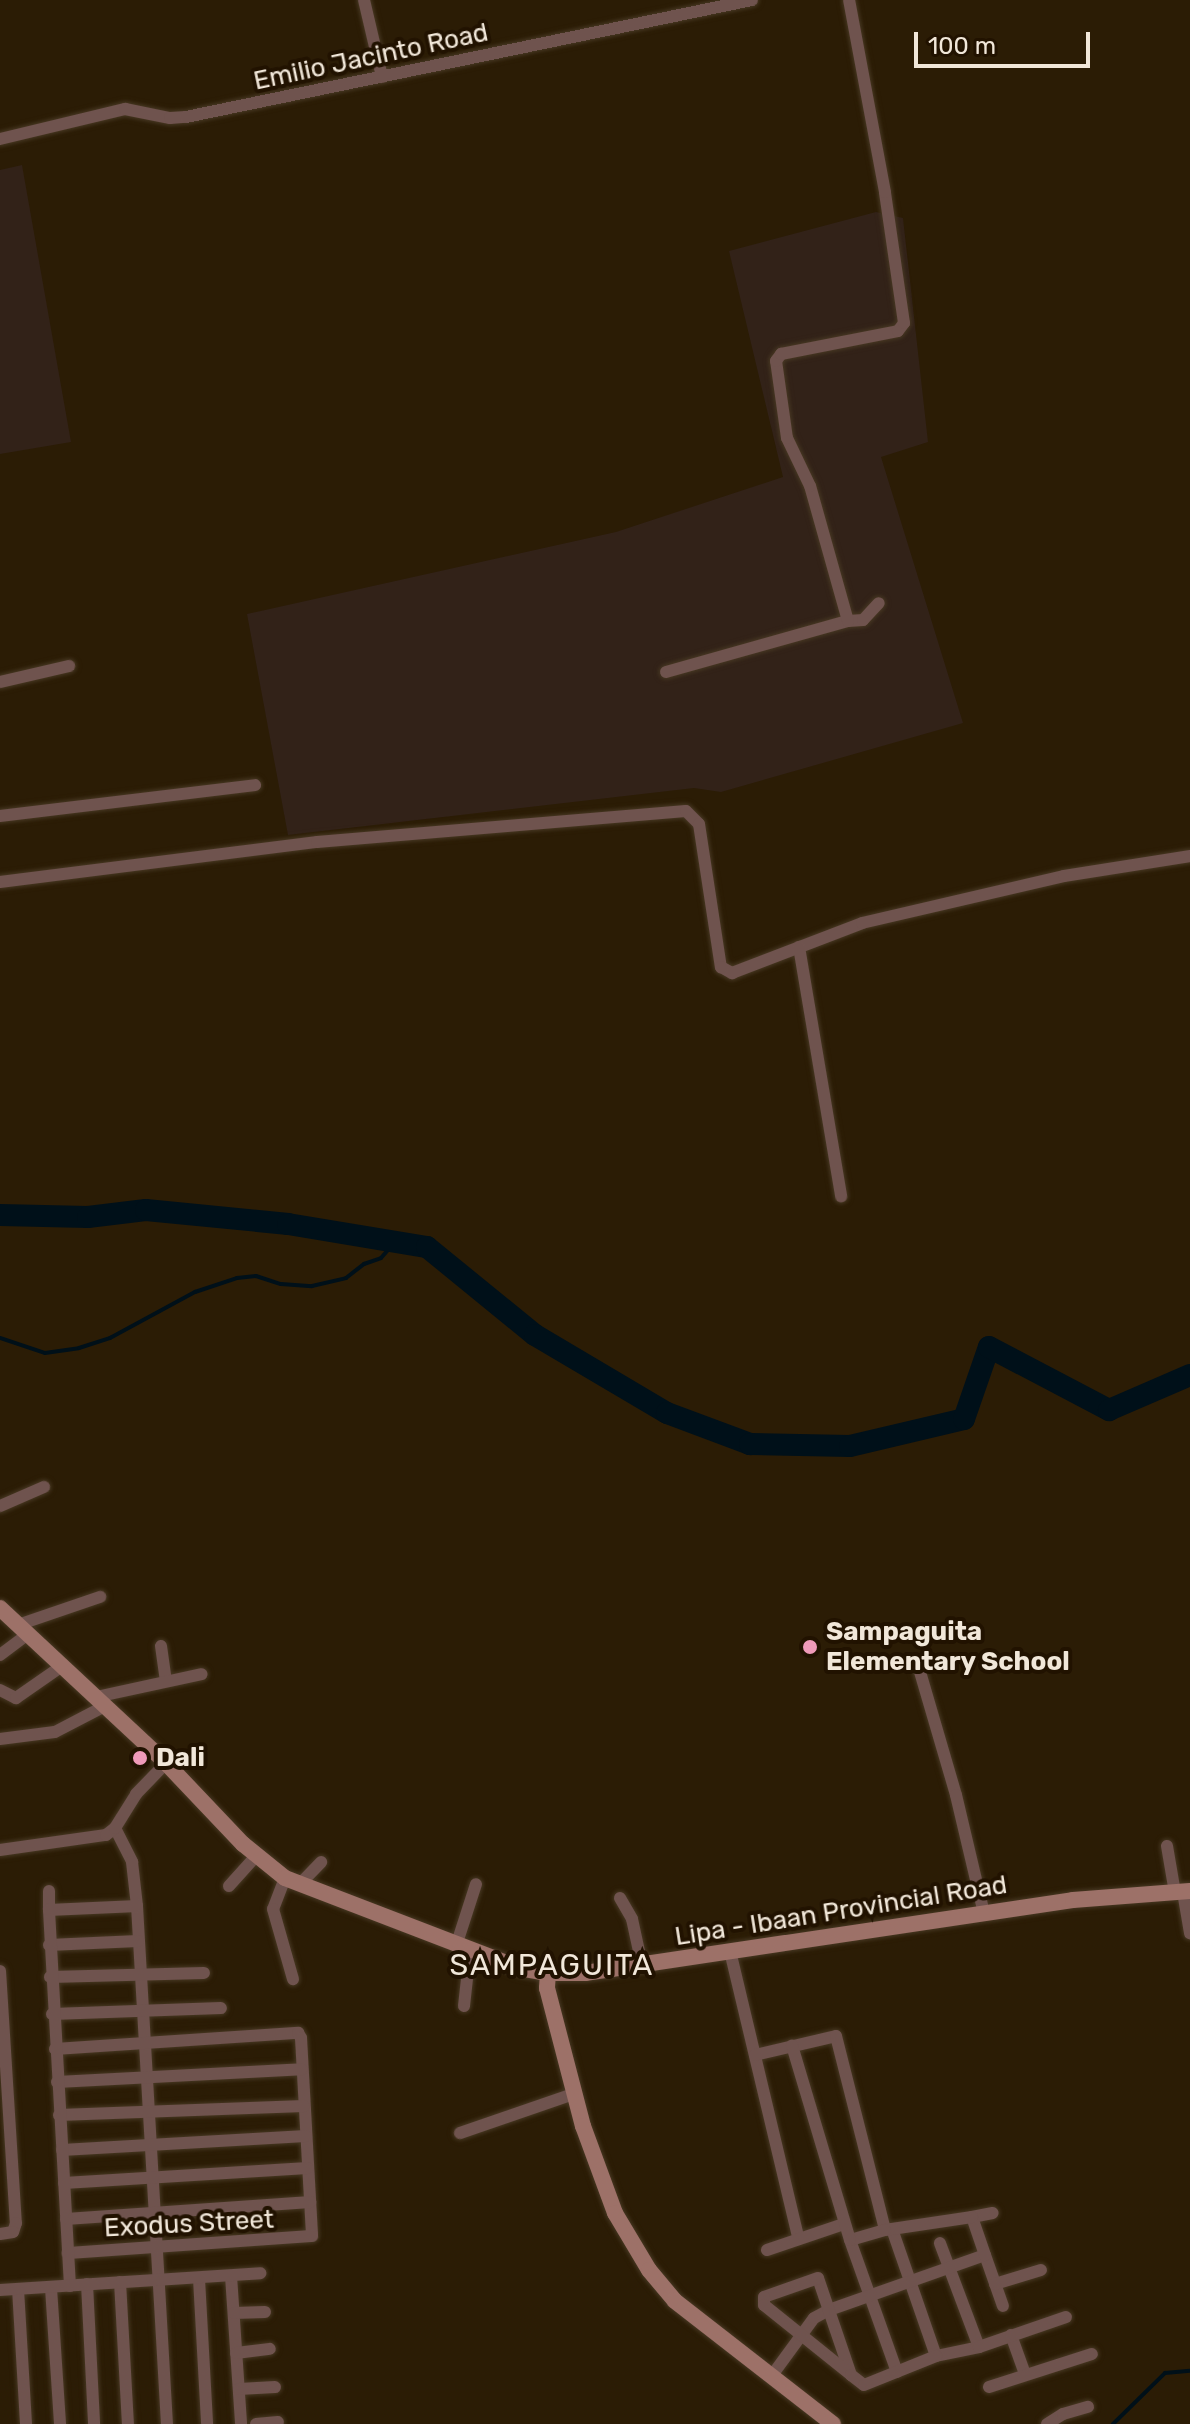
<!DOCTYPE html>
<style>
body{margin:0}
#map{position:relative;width:1190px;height:2424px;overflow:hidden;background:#2b1c05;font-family:Rubik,sans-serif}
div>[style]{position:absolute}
.industrial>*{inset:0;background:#322218}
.stream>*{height:4px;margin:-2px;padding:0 2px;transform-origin:2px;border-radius:2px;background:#001019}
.river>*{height:22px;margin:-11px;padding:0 11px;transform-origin:11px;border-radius:11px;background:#001019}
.roads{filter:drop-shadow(0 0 2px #473823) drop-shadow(0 0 2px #473823)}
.street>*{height:12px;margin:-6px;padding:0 6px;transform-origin:6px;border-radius:6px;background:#6f534e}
.secondary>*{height:16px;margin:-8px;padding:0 8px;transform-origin:8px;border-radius:8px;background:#9d7168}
.dots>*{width:22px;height:22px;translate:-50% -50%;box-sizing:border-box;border:4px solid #211200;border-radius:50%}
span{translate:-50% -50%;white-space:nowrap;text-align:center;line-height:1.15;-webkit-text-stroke:8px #211200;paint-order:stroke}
.street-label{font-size:26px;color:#f1e7d9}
.poi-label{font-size:26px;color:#f1e7d9;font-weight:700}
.left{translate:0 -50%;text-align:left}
.quarter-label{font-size:30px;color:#f1e7d9;letter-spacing:2px}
.scale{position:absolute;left:914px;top:32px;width:176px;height:36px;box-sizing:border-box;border:4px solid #f1e7d9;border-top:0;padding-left:10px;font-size:24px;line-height:28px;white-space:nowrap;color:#f1e7d9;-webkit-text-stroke:6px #211200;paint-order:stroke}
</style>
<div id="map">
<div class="industrial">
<i style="clip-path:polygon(22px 165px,71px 442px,0 454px,0 170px)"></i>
<i style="clip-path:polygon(876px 212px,903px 218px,928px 442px,881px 457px,963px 723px,721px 792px,694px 788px,288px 835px,247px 614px,616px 532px,783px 477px,729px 251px)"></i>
</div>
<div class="stream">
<i style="left:0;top:1338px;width:47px;rotate:18.4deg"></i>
<i style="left:45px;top:1353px;width:34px;rotate:-8deg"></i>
<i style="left:79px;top:1348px;width:33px;rotate:-18deg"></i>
<i style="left:110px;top:1338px;width:97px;rotate:-28.4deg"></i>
<i style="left:195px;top:1292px;width:44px;rotate:-18.4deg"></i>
<i style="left:237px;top:1278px;width:19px;rotate:-6deg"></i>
<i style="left:256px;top:1276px;width:26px;rotate:18deg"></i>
<i style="left:281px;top:1284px;width:31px;rotate:4deg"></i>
<i style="left:312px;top:1286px;width:35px;rotate:-13deg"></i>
<i style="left:346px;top:1278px;width:23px;rotate:-38deg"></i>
<i style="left:364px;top:1264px;width:18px;rotate:-19deg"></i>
<i style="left:381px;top:1258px;width:21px;rotate:-49deg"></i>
<i style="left:1113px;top:2424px;width:73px;rotate:-44.4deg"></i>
<i style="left:1165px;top:2373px;width:25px;rotate:-5deg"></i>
</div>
<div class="river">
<i style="left:0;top:1215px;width:88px;rotate:1.3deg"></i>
<i style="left:88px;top:1217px;width:58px;rotate:-6.9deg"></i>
<i style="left:146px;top:1210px;width:143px;rotate:5.6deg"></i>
<i style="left:288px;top:1224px;width:141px;rotate:9.4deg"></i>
<i style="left:427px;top:1247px;width:139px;rotate:39.2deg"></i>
<i style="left:535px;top:1335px;width:153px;rotate:30.6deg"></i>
<i style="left:667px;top:1413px;width:89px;rotate:20.5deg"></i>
<i style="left:750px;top:1444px;width:100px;rotate:1.1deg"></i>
<i style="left:850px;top:1446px;width:117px;rotate:-13.3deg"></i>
<i style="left:964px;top:1419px;width:76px;rotate:-70.9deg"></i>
<i style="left:989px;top:1347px;width:136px;rotate:27.7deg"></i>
<i style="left:1109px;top:1410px;width:88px;rotate:-23.4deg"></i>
</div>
<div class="roads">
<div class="street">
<i style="left:364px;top:0;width:79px;rotate:76.8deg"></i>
<i style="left:0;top:139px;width:129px;rotate:-13.5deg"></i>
<i style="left:125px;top:109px;width:46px;rotate:11.3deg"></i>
<i style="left:170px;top:118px;width:16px;rotate:-4deg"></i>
<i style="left:186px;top:117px;width:578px;rotate:-11.68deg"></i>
<i style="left:848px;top:621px;width:15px;rotate:-4deg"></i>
<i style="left:863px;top:620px;width:23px;rotate:-47deg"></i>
<i style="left:666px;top:672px;width:189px;rotate:-15.7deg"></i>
<i style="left:848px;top:621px;width:140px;rotate:-105.7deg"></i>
<i style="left:810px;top:486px;width:53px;rotate:-115.6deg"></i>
<i style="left:787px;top:438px;width:78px;rotate:-98.1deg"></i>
<i style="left:776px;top:361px;width:9px;rotate:-54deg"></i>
<i style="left:781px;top:354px;width:119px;rotate:-11.1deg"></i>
<i style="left:898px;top:331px;width:10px;rotate:-53deg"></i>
<i style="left:904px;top:323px;width:132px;rotate:-98.3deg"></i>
<i style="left:885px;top:192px;width:195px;rotate:-100.6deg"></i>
<i style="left:0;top:682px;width:71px;rotate:-13.1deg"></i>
<i style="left:0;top:816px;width:257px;rotate:-6.9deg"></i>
<i style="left:0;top:882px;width:320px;rotate:-7.2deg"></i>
<i style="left:317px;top:842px;width:370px;rotate:-4.8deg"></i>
<i style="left:686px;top:811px;width:18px;rotate:45deg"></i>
<i style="left:699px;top:824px;width:145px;rotate:81.3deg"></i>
<i style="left:721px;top:967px;width:13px;rotate:29deg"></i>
<i style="left:732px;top:973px;width:139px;rotate:-21deg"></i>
<i style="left:862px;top:923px;width:207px;rotate:-13.1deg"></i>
<i style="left:1064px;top:876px;width:128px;rotate:-9deg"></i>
<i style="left:799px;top:947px;width:253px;rotate:80.4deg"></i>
<i style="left:0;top:1506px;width:48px;rotate:-23.4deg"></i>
<i style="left:18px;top:1625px;width:87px;rotate:-18.9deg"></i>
<i style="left:161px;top:1646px;width:34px;rotate:82deg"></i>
<i style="left:0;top:1655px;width:35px;rotate:-37deg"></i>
<i style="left:918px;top:1665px;width:135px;rotate:73.7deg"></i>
<i style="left:956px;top:1795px;width:121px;rotate:76.7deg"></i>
<i style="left:0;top:1690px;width:18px;rotate:27deg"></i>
<i style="left:16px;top:1698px;width:56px;rotate:-34.8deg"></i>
<i style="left:96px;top:1697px;width:108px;rotate:-12.2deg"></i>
<i style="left:0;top:1739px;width:55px;rotate:-7.3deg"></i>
<i style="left:55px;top:1732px;width:56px;rotate:-27.5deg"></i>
<i style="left:115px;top:1828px;width:38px;rotate:63deg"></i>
<i style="left:132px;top:1862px;width:44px;rotate:83.5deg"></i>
<i style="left:137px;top:1906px;width:519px;rotate:86.69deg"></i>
<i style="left:1167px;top:1846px;width:48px;rotate:80.3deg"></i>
<i style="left:0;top:1850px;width:107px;rotate:-8.1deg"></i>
<i style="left:106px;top:1835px;width:11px;rotate:-38deg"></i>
<i style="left:115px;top:1828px;width:40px;rotate:-58deg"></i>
<i style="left:136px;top:1794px;width:43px;rotate:-45.9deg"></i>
<i style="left:285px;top:1878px;width:33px;rotate:111deg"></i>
<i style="left:273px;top:1909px;width:73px;rotate:74.1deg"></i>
<i style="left:299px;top:1885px;width:32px;rotate:-46deg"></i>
<i style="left:229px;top:1886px;width:42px;rotate:-47.9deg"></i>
<i style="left:49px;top:1891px;width:19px;rotate:90deg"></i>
<i style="left:1183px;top:1892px;width:42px;rotate:80.3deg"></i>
<i style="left:620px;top:1898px;width:24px;rotate:60deg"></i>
<i style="left:632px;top:1919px;width:47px;rotate:77.7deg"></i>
<i style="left:49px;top:1945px;width:89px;rotate:-2.6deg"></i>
<i style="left:456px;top:1946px;width:65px;rotate:-72.1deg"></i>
<i style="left:730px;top:1951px;width:294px;rotate:76.6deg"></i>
<i style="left:0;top:1971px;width:253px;rotate:86.4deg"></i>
<i style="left:16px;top:2223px;width:9px;rotate:108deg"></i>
<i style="left:13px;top:2232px;width:13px;rotate:171deg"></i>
<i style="left:50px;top:1977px;width:154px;rotate:-1.5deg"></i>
<i style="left:464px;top:2006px;width:54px;rotate:-83.7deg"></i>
<i style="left:52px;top:2014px;width:169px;rotate:-2deg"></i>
<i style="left:55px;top:2049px;width:244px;rotate:-3.8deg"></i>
<i style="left:298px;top:2033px;width:6px;rotate:59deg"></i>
<i style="left:301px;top:2038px;width:198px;rotate:86.8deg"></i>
<i style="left:312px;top:2236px;width:245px;rotate:176deg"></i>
<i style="left:755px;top:2055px;width:83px;rotate:-13.2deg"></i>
<i style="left:836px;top:2036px;width:200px;rotate:75.8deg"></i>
<i style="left:57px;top:2082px;width:245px;rotate:-3deg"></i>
<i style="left:59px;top:2115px;width:245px;rotate:-2.1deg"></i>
<i style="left:460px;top:2133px;width:120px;rotate:-19deg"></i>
<i style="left:62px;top:2150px;width:244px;rotate:-3.3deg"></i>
<i style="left:64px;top:2183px;width:244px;rotate:-3.5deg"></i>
<i style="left:972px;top:2217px;width:21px;rotate:-11deg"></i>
<i style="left:66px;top:2219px;width:245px;rotate:-4deg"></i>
<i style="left:892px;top:2229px;width:134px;rotate:70.9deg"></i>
<i style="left:936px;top:2356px;width:44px;rotate:-11.8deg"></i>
<i style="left:979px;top:2347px;width:111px;rotate:-110.6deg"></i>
<i style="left:850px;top:2240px;width:140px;rotate:70.4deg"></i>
<i style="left:767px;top:2250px;width:81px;rotate:-18.7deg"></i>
<i style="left:985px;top:2255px;width:54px;rotate:70.6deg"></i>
<i style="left:231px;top:2276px;width:148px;rotate:86.1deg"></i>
<i style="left:199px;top:2279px;width:145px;rotate:86.8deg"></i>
<i style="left:120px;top:2282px;width:142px;rotate:86.8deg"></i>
<i style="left:87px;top:2284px;width:140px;rotate:87.1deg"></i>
<i style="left:995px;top:2284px;width:48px;rotate:-16.9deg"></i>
<i style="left:70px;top:2286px;width:377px;rotate:-93.2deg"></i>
<i style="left:49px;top:1910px;width:88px;rotate:-2.6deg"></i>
<i style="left:51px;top:2288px;width:136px;rotate:86.2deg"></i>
<i style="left:18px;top:2289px;width:135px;rotate:86.6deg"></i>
<i style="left:0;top:2290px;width:261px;rotate:-3.7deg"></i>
<i style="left:234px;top:2313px;width:31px;rotate:-2deg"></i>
<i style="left:1011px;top:2335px;width:41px;rotate:70.3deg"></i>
<i style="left:979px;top:2347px;width:92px;rotate:-19deg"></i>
<i style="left:236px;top:2353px;width:34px;rotate:-7deg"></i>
<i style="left:773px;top:2374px;width:69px;rotate:-53.8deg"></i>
<i style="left:814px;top:2318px;width:17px;rotate:-28deg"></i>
<i style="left:829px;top:2310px;width:165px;rotate:-19.4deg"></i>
<i style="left:985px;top:2255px;width:40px;rotate:-108.9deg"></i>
<i style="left:972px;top:2217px;width:88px;rotate:171.5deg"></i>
<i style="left:885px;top:2230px;width:36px;rotate:164deg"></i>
<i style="left:850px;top:2240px;width:203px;rotate:-106.6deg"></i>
<i style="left:851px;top:2375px;width:102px;rotate:-108.8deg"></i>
<i style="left:818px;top:2278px;width:57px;rotate:160.6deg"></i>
<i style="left:764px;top:2297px;width:8px;rotate:90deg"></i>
<i style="left:764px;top:2305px;width:112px;rotate:38.8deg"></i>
<i style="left:851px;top:2375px;width:16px;rotate:38deg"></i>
<i style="left:864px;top:2385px;width:78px;rotate:-21.9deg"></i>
<i style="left:989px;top:2387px;width:108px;rotate:-17.8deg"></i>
<i style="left:239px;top:2389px;width:36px;rotate:-3deg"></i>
<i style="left:256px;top:2424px;width:22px;rotate:-5deg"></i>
<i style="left:1047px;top:2424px;width:19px;rotate:-32deg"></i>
<i style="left:1063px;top:2414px;width:26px;rotate:-16deg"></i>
</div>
<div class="secondary">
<i style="left:0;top:1608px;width:227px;rotate:43deg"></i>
<i style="left:166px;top:1763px;width:112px;rotate:46.5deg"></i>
<i style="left:243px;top:1844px;width:54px;rotate:39deg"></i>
<i style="left:285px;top:1878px;width:251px;rotate:21deg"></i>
<i style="left:519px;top:1968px;width:29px;rotate:10deg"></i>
<i style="left:548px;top:1973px;width:37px"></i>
<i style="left:585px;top:1973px;width:493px;rotate:-8.5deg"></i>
<i style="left:1073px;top:1900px;width:117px;rotate:-4.4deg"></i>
<i style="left:548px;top:1973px;width:15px;rotate:94deg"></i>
<i style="left:547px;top:1988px;width:143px;rotate:75.4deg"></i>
<i style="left:583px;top:2126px;width:93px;rotate:69.8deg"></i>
<i style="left:615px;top:2213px;width:66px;rotate:59.2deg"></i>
<i style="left:649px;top:2270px;width:40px;rotate:50deg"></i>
<i style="left:675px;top:2301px;width:200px;rotate:37.9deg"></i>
</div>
</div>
<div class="dots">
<i style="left:810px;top:1647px;background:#ef9ab9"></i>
<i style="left:140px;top:1758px;background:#ef9ab9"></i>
</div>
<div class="street-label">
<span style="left:371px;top:57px;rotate:-12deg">Emilio Jacinto Road</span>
<span style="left:841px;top:1911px;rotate:-9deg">Lipa - Ibaan Provincial Road</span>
<span style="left:189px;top:2224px;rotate:-3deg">Exodus Street</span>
</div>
<div class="poi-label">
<span class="left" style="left:826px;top:1647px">Sampaguita<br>Elementary School</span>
<span class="left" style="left:156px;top:1758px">Dali</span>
</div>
<div class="quarter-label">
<span style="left:552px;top:1965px">SAMPAGUITA</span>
</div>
<div class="scale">100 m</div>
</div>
